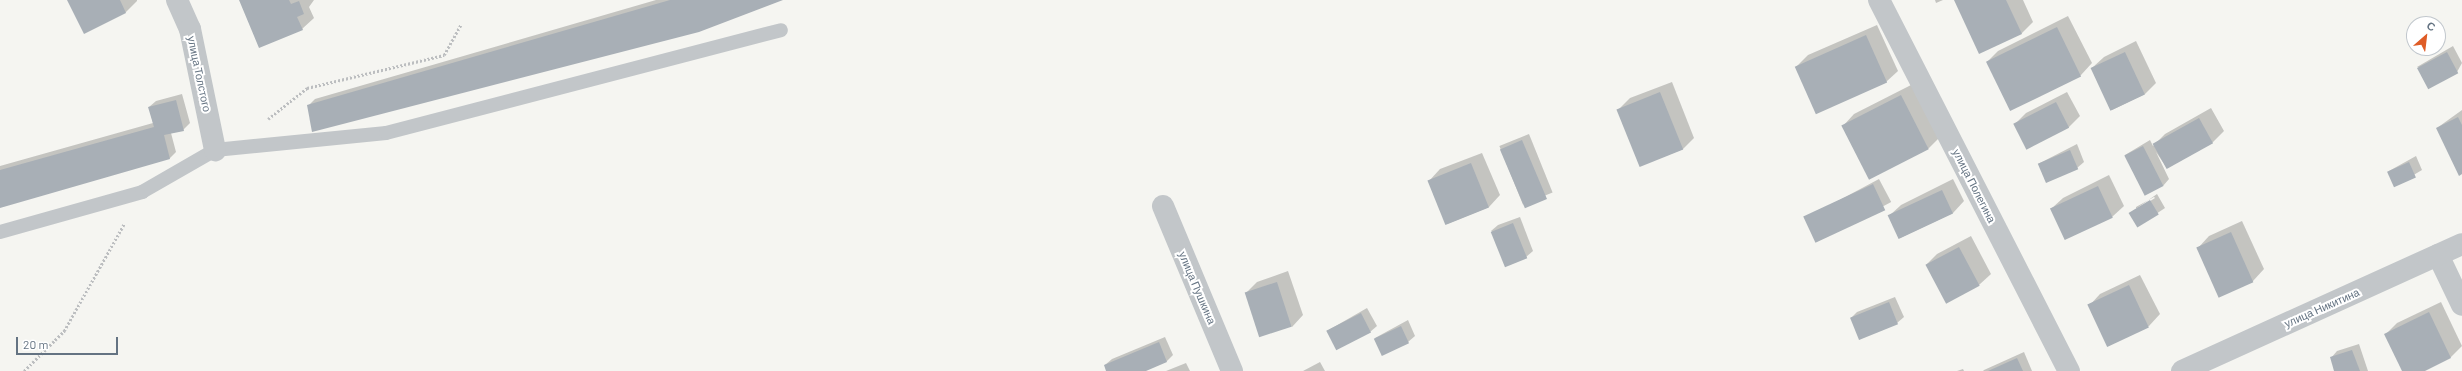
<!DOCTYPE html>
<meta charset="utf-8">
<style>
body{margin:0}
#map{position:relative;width:2462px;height:371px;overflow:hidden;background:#f5f5f1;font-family:Barlow,sans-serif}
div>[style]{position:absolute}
.shadow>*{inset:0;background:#0003;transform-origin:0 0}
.building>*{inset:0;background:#a8afb6;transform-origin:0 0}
.path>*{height:2.5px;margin-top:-1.25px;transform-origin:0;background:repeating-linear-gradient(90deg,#bcbec0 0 2px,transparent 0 4px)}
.service>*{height:14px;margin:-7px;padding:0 7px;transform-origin:7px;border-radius:7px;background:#c2c6c9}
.minor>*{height:22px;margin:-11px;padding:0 11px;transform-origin:11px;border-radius:11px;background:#c2c6c9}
span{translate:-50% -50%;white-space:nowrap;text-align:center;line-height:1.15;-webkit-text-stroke:4px #fff;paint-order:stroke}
.street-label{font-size:11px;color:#647382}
.north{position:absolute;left:2406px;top:16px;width:40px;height:40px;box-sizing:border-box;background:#fff;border:1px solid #c1c7cd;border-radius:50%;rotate:28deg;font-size:11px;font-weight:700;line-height:16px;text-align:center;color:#647382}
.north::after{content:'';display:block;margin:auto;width:14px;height:18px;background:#df5c26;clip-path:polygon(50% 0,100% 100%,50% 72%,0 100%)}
.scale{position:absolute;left:16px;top:337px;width:102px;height:18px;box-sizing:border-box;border:2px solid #647382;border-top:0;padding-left:5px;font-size:12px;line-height:14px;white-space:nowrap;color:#647382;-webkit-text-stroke:3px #fff;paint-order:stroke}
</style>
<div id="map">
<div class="shadow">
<i style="clip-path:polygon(68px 0,137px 0,137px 1px,126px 12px,84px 32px)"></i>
<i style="clip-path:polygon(241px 0,314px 0,309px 7px,314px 18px,302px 29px)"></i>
<i style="clip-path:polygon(656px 0,781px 0,699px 31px,308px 106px,315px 99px)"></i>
<i style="clip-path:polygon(1935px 0,1943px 0,1936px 3px)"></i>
<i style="clip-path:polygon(1955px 0,2023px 0,2033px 22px,2021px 34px)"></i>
<i style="clip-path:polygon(2068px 16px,2092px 63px,2081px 75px,2010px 109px,1987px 62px,1998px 51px)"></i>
<i style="clip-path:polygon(1877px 25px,1898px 71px,1886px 82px,1796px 67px,1808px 55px)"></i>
<i style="clip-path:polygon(2136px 41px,2156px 83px,2145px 94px,2112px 110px,2092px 68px,2104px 57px)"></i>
<i style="clip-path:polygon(2453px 46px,2462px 63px,2457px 72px,2417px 67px)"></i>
<i style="clip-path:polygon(1672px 82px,1694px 138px,1683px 149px,1640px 166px,1618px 110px,1630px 98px)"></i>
<i style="clip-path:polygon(1913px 84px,1940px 137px,1928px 149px,1843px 126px,1854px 114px)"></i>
<i style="clip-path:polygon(2067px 92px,2080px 116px,2069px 127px,2014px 125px,2026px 113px)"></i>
<i style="clip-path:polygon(182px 94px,190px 123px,183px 130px,171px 133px,176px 152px,170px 158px,0 207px,0 166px,153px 123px,149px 107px,156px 101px)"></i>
<i style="clip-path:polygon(2211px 108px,2224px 131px,2213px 142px,2167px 168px,2156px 152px,2169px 179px,2163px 186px,2125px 155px,2150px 140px,2153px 146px,2165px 134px)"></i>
<i style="clip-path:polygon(2462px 110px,2462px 173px,2437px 128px)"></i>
<i style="left:1529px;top:134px;width:63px;height:32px;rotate:68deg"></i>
<i style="clip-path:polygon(2077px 144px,2084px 162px,2077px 168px,2038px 164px)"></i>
<i style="clip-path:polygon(1482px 153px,1500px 195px,1489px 207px,1447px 224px,1429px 181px,1440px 169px)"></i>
<i style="clip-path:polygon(2416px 156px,2422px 170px,2395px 186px,2389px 171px)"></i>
<i style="clip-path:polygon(2109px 175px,2124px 206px,2112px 217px,2051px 209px,2063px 198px)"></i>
<i style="left:1879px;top:179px;width:26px;height:84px;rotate:62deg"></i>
<i style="clip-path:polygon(1953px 179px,1964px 201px,1953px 213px,1900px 238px,1889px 216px,1901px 205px)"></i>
<i style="clip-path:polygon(evenodd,2157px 194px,2165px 208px,2138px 226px,2130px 213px,2157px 194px,2154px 197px,2155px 198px,2136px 210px,2136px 207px,2154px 197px)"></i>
<i style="clip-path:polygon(1520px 217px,1533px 251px,1526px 257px,1491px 231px,1498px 225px)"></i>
<i style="clip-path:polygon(2242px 221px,2264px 269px,2253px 281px,2219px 296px,2198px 248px,2209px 236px)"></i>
<i style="clip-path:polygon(1971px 236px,1991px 274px,1979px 285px,1926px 265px,1937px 254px)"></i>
<i style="clip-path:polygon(1288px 271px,1303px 315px,1292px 327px,1246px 293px,1257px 282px)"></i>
<i style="clip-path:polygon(2140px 275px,2160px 314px,2149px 326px,2108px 346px,2089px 306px,2100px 294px)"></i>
<i style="clip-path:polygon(1895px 297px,1904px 317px,1897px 323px,1851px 318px,1857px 312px)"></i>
<i style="clip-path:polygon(2441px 302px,2462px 346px,2451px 357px,2423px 371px,2404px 371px,2386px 334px,2397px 323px)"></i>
<i style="clip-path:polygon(1367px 308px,1377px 326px,1370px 332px,1327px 331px)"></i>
<i style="clip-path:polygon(1408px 320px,1415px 336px,1408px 342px,1375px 338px)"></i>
<i style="clip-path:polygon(1165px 337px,1173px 355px,1167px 361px,1143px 371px,1108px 371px,1105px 365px,1112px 359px)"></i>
<i style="clip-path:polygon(2359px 344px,2368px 371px,2335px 371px,2331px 358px,2337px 351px)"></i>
<i style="clip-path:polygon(2024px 352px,2032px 371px,1983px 371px,1984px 370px)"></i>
<i style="clip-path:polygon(1320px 362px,1325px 371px,1303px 371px)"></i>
<i style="clip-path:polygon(1186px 363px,1190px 371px,1166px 371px)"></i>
<i style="clip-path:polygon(1963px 369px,1964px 371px,1957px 371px)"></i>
</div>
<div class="building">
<i style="clip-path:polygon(67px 0,120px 0,126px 13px,84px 34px)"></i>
<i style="clip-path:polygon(239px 0,289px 0,291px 4px,299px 1px,304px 14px,297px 17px,303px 30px,259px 48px)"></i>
<i style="clip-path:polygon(670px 0,783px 0,699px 32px,312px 132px,307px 105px)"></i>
<i style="clip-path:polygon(1954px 0,2006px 0,2022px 34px,1979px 54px)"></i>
<i style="left:2057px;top:27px;width:55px;height:79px;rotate:64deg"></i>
<i style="left:1866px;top:35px;width:52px;height:78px;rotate:66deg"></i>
<i style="left:2125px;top:52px;width:47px;height:38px;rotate:65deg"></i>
<i style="left:2447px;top:52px;width:24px;height:34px;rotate:62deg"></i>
<i style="left:1660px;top:92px;width:62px;height:47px;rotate:68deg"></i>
<i style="left:1901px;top:95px;width:61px;height:67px;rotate:63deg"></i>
<i style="clip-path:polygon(176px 100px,184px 131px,164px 135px,170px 159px,0 208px,0 170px,154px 127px,148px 107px)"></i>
<i style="left:2056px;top:102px;width:29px;height:48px;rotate:63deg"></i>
<i style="clip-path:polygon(2458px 117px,2462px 125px,2462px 174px,2459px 176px,2436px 128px)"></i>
<i style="left:2199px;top:118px;width:29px;height:53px;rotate:61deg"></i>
<i style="left:1522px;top:140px;width:64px;height:24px;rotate:67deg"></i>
<i style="left:2143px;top:146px;width:45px;height:21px;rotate:63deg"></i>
<i style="left:2070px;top:150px;width:21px;height:35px;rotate:67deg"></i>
<i style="left:2409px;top:162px;width:17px;height:24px;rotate:66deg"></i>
<i style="left:1471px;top:163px;width:48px;height:47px;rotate:68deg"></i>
<i style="left:1873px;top:184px;width:29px;height:77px;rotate:65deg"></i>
<i style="left:2098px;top:186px;width:35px;height:53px;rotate:65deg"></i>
<i style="left:1942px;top:190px;width:26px;height:60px;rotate:65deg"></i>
<i style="left:2150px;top:200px;width:17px;height:25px;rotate:59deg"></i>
<i style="left:1513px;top:223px;width:38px;height:24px;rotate:68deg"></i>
<i style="left:2231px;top:232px;width:55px;height:38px;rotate:66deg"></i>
<i style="left:1959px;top:247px;width:44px;height:38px;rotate:62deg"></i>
<i style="left:1277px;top:282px;width:47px;height:34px;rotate:72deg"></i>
<i style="left:2129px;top:285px;width:47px;height:46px;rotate:65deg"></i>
<i style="left:1889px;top:302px;width:24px;height:42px;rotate:68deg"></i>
<i style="clip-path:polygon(2429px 312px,2451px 358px,2425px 371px,2402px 371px,2384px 334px)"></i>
<i style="left:1361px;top:313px;width:22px;height:39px;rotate:63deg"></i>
<i style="left:1401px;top:326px;width:19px;height:30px;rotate:65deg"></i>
<i style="clip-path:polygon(1159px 342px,1167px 362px,1146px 371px,1106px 371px,1104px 365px)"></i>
<i style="clip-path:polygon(2352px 350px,2360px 371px,2334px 371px,2330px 357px)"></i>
<i style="clip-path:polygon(2017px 358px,2023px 371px,1988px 371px)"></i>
</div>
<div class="path">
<i style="left:268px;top:119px;width:50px;rotate:-38.5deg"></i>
<i style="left:307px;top:88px;width:141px;rotate:-13.5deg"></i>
<i style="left:444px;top:55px;width:35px;rotate:-61deg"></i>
<i style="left:24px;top:371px;width:57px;rotate:-45deg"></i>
<i style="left:64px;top:331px;width:123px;rotate:-60.7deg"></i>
</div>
<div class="service">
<i style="left:0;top:232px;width:148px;rotate:-15.7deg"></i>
<i style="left:142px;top:192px;width:84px;rotate:-29.9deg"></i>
<i style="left:215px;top:150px;width:172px;rotate:-5.7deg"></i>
<i style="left:386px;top:133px;width:408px;rotate:-14.6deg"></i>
</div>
<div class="minor">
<i style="left:177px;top:0;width:32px;rotate:66deg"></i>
<i style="left:190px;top:29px;width:124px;rotate:78.3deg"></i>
<i style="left:1879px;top:0;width:417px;rotate:62.9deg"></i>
<i style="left:1163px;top:206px;width:179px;rotate:67.3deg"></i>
<i style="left:2438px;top:255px;width:55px;rotate:64.4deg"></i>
<i style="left:2182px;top:371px;width:307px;rotate:-24.4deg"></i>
</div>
<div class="street-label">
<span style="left:199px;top:74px;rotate:78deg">улица Толстого</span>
<span style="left:1974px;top:186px;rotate:63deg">улица Полегина</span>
<span style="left:1197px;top:288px;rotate:67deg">улица Пушкина</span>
<span style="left:2322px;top:308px;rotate:-24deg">улица Никитина</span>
</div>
<div class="north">С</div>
<div class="scale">20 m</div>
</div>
